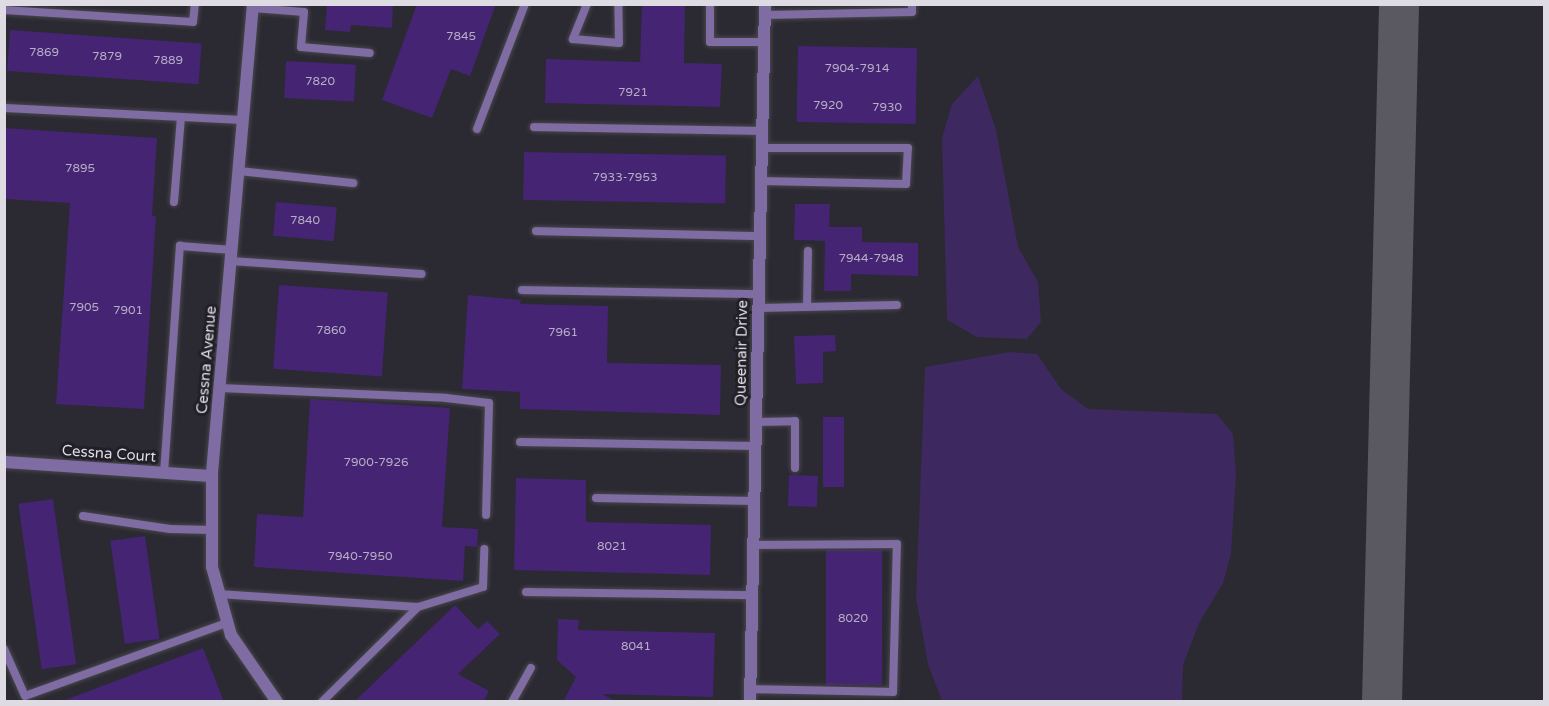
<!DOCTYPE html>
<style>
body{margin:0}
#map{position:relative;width:1549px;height:706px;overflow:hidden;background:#2b2931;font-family:"Varela Round",sans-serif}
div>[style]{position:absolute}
.green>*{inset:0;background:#3d295f}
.taxiway>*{height:40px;margin:-20px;padding:0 20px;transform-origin:20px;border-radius:20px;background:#5a5860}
.building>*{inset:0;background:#442473;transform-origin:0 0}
.roads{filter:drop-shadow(0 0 2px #48464d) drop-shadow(0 0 2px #48464d)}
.lane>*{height:8px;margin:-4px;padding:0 4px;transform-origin:4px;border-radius:4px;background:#7e6ca3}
.street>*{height:12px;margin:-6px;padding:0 6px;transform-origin:6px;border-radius:6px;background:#7e6ca3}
span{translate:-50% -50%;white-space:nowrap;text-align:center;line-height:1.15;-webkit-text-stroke:6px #211f27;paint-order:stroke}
.number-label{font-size:12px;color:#b8aec6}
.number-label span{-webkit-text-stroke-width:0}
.street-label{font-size:15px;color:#dedce2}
.frame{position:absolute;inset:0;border:6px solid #dedce2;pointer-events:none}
</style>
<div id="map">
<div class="green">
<i style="clip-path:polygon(978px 76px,996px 130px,1018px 247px,1038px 282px,1041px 322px,1027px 339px,977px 337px,947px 320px,942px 138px,952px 104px)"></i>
<i style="clip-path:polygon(1010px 352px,1037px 354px,1061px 389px,1088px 409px,1217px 414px,1233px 434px,1236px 474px,1231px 554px,1223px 583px,1199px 623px,1183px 665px,1182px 701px,942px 701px,928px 664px,916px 598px,925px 367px)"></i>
</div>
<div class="taxiway">
<i style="left:1382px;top:702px;width:698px;rotate:-88.6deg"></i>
</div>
<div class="building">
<i style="clip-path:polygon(327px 4px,393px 4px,392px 28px,351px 25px,350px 32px,325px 30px)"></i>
<i style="clip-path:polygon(417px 4px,496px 4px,470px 76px,451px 69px,432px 118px,382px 100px)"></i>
<i style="clip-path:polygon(642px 4px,685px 4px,684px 63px,722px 64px,720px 107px,545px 103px,546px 59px,640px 62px)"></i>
<i style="left:10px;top:30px;width:192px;height:41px;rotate:4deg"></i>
<i style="left:798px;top:46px;width:119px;height:76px;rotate:1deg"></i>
<i style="left:286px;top:61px;width:70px;height:37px;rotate:3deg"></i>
<i style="clip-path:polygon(4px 128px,157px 138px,152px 216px,156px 216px,144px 409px,56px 404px,70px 203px,4px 199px)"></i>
<i style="left:524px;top:152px;width:202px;height:48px;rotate:1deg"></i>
<i style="left:276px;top:202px;width:61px;height:34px;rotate:5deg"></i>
<i style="clip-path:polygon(795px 204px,830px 204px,829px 227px,862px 227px,862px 242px,918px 243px,918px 276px,851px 274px,851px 291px,824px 291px,825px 241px,794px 240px)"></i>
<i style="left:279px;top:285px;width:109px;height:84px;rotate:4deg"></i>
<i style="clip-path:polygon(468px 295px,521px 300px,520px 304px,608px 306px,607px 363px,721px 365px,720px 415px,520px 409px,520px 392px,462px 389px)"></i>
<i style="clip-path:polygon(835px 335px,836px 351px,823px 352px,823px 383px,796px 384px,794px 336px)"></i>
<i style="clip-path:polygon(310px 399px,450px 408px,442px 527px,478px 529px,477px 547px,465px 546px,463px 581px,254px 567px,257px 514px,303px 517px)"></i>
<i style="left:823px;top:417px;width:21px;height:70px"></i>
<i style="left:789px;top:475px;width:29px;height:31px;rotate:2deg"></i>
<i style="clip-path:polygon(516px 478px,586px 480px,586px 522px,711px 525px,710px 575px,514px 570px)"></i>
<i style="left:53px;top:499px;width:167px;height:35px;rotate:82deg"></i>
<i style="left:145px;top:536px;width:104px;height:35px;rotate:82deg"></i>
<i style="left:826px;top:550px;width:56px;height:135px"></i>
<i style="clip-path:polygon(455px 605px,478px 629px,487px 621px,500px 634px,458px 674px,489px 691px,483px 702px,354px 702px)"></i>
<i style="clip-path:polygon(558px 619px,579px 620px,578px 630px,715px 633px,713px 697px,602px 694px,617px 702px,563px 702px,576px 677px,557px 660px)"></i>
<i style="clip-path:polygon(203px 648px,224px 702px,65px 702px,65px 700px)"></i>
</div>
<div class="roads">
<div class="lane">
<i style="left:587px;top:4px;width:38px;rotate:112deg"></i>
<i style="left:573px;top:39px;width:46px;rotate:5deg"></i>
<i style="left:619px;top:43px;width:39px;rotate:-91deg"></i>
<i style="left:710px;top:4px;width:38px;rotate:90deg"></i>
<i style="left:710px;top:42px;width:54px"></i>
<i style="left:253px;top:8px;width:51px;rotate:4.5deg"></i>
<i style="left:304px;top:12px;width:35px;rotate:95deg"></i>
<i style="left:301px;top:47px;width:69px;rotate:5deg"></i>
<i style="left:4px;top:10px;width:189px;rotate:3.6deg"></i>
<i style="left:193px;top:22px;width:18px;rotate:-84deg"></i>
<i style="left:765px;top:15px;width:147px;rotate:-1.2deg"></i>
<i style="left:912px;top:12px;width:8px;rotate:-90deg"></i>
<i style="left:4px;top:108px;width:239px;rotate:2.9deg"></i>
<i style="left:534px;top:127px;width:228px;rotate:1deg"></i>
<i style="left:477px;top:129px;width:134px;rotate:-69deg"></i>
<i style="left:238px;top:171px;width:116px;rotate:6deg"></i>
<i style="left:761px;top:181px;width:145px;rotate:1.2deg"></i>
<i style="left:906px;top:184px;width:36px;rotate:-87deg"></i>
<i style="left:908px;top:148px;width:146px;rotate:180deg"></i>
<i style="left:174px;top:202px;width:85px;rotate:-85.3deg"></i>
<i style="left:536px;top:231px;width:224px;rotate:1.3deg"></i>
<i style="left:231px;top:261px;width:191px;rotate:3.9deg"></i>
<i style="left:522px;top:290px;width:236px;rotate:1deg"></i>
<i style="left:807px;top:307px;width:56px;rotate:-89deg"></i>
<i style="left:758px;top:308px;width:139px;rotate:-1.2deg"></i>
<i style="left:220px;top:388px;width:226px;rotate:2.5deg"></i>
<i style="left:446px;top:398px;width:43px;rotate:6.6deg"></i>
<i style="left:489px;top:403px;width:112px;rotate:91.5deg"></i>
<i style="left:756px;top:422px;width:39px;rotate:-1deg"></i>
<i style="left:795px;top:421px;width:47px;rotate:90deg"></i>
<i style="left:520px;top:442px;width:236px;rotate:1deg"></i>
<i style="left:164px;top:473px;width:228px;rotate:-86deg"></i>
<i style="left:180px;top:246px;width:52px;rotate:4.4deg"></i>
<i style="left:596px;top:498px;width:158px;rotate:1.1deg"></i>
<i style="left:83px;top:516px;width:88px;rotate:8.5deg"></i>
<i style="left:170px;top:529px;width:42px;rotate:1.4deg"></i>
<i style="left:526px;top:592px;width:227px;rotate:0.8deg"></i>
<i style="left:218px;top:594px;width:200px;rotate:3.7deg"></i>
<i style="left:418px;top:607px;width:135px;rotate:135.3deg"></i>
<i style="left:418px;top:607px;width:68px;rotate:-17.1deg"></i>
<i style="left:483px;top:587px;width:38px;rotate:-88deg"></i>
<i style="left:4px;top:649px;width:51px;rotate:65.9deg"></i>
<i style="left:25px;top:696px;width:215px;rotate:-19.9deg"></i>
<i style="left:750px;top:689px;width:143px;rotate:1.2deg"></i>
<i style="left:893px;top:692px;width:148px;rotate:-88.5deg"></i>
<i style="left:897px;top:544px;width:144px;rotate:179.6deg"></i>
<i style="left:512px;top:702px;width:39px;rotate:-61deg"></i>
</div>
<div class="street">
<i style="left:253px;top:4px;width:474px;rotate:95deg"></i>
<i style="left:212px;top:476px;width:91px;rotate:90deg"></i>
<i style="left:212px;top:567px;width:71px;rotate:74.4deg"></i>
<i style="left:231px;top:635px;width:81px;rotate:55.5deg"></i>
<i style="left:4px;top:462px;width:208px;rotate:3.9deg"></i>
<i style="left:750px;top:702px;width:698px;rotate:-88.77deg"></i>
</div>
</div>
<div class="number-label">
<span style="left:461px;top:37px">7845</span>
<span style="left:44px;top:53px">7869</span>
<span style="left:107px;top:57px">7879</span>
<span style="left:168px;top:61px">7889</span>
<span style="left:857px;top:69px">7904-7914</span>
<span style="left:320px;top:82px">7820</span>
<span style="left:633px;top:93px">7921</span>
<span style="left:828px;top:106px">7920</span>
<span style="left:887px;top:108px">7930</span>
<span style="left:80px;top:169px">7895</span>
<span style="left:625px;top:178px">7933-7953</span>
<span style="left:305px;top:221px">7840</span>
<span style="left:871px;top:259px">7944-7948</span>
<span style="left:84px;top:308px">7905</span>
<span style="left:128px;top:311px">7901</span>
<span style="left:331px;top:331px">7860</span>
<span style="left:563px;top:333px">7961</span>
<span style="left:376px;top:463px">7900-7926</span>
<span style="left:612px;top:547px">8021</span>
<span style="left:360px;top:557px">7940-7950</span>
<span style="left:853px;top:619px">8020</span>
<span style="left:636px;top:647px">8041</span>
</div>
<div class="street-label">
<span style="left:742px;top:353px;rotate:-89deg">Queenair Drive</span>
<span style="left:207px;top:360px;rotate:-85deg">Cessna Avenue</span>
<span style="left:109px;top:454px;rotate:4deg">Cessna Court</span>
</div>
<div class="frame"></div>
</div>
